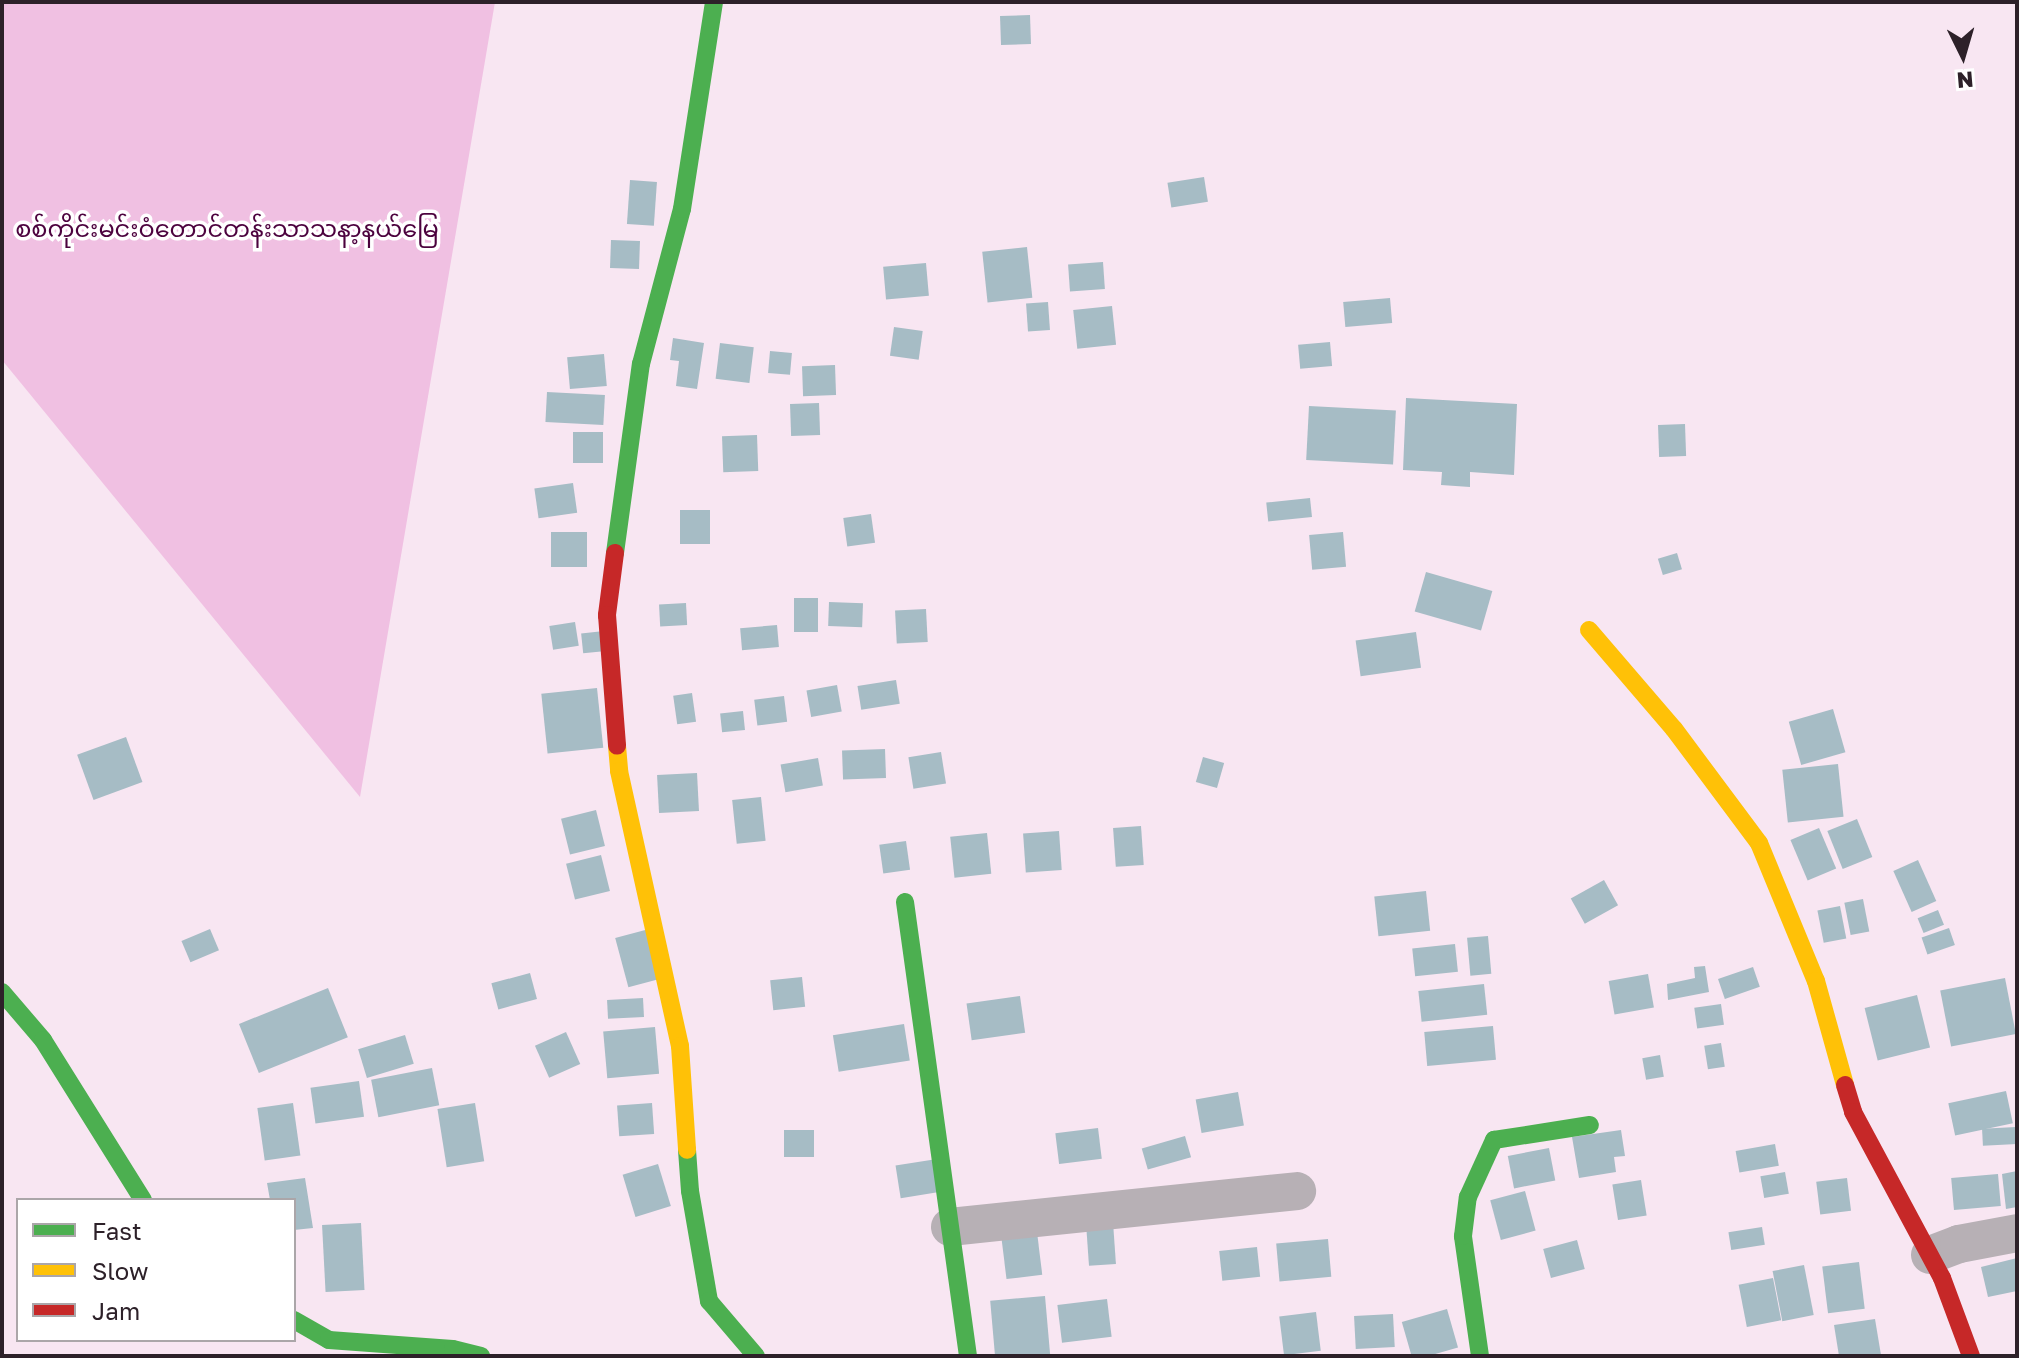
<!DOCTYPE html>
<meta charset="utf-8">
<style>
body{margin:0}
#map{position:relative;width:2019px;height:1358px;overflow:hidden;background:#f8e6f2;font-family:"Golos Text","Noto Sans Myanmar",sans-serif}
div>[style]{position:absolute}
.green>*{inset:0;background:#f0c0e2}
.building>*{inset:0;background:#a6bcc5;transform-origin:0 0}
.street>*{height:38px;margin:-19px;padding:0 19px;transform-origin:19px;border-radius:19px;background:#b7b0b5}
.fast>*{height:18px;margin:-9px;padding:0 9px;transform-origin:9px;border-radius:9px;background:#4caf50}
.slow>*{height:18px;margin:-9px;padding:0 9px;transform-origin:9px;border-radius:9px;background:#ffc107}
.jam>*{height:18px;margin:-9px;padding:0 9px;transform-origin:9px;border-radius:9px;background:#c62828}
span{translate:-50% -50%;white-space:nowrap;text-align:center;line-height:1.15;-webkit-text-stroke:7px #fff;paint-order:stroke}
.park-label{font-size:24px;color:#4c023e}
.frame{position:absolute;inset:0;border:4px solid #2d2129;pointer-events:none}
.legend{position:absolute;left:16px;top:1198px;width:280px;height:144px;box-sizing:border-box;background:#fff;border:2px solid #aba6a9;margin:0;padding:10px 14px;list-style:none;font-size:24px;color:#2d2129}
.legend li{display:flex;align-items:center;gap:16px;height:40px}
.legend b{width:40px;border:2px solid #aba6a9}
.north{position:absolute;left:1923px;top:16px;width:80px;height:80px;-webkit-text-stroke:6px #fff;paint-order:stroke;rotate:175deg;font-size:22px;font-weight:700;line-height:32px;text-align:center;color:#2d2129}
.north::after{content:'';display:block;margin:auto;width:28px;height:36px;background:#2d2129;clip-path:polygon(50% 0,100% 100%,50% 72%,0 100%)}
</style>
<div id="map">
<div class="green">
<i style="clip-path:polygon(2px 2px,495px 2px,360px 797px,2px 360px)"></i>
</div>
<div class="building">
<i style="left:1030px;top:15px;width:29px;height:30px;rotate:88deg"></i>
<i style="left:1204px;top:177px;width:25px;height:37px;rotate:81deg"></i>
<i style="left:630px;top:180px;width:27px;height:44px;rotate:4deg"></i>
<i style="left:611px;top:240px;width:29px;height:28px;rotate:2deg"></i>
<i style="left:1027px;top:247px;width:51px;height:45px;rotate:84deg"></i>
<i style="left:1103px;top:262px;width:27px;height:35px;rotate:86deg"></i>
<i style="left:926px;top:263px;width:33px;height:43px;rotate:85deg"></i>
<i style="left:1390px;top:298px;width:25px;height:47px;rotate:85deg"></i>
<i style="left:1048px;top:302px;width:28px;height:22px;rotate:86deg"></i>
<i style="left:1112px;top:306px;width:39px;height:39px;rotate:84deg"></i>
<i style="left:894px;top:327px;width:29px;height:29px;rotate:8deg"></i>
<i style="clip-path:polygon(673px 338px,704px 343px,697px 389px,676px 386px,679px 361px,670px 360px)"></i>
<i style="left:1330px;top:342px;width:24px;height:32px;rotate:85deg"></i>
<i style="left:720px;top:343px;width:34px;height:36px;rotate:7deg"></i>
<i style="left:770px;top:351px;width:22px;height:22px;rotate:5deg"></i>
<i style="left:604px;top:354px;width:32px;height:37px;rotate:85deg"></i>
<i style="left:835px;top:365px;width:30px;height:33px;rotate:88deg"></i>
<i style="left:547px;top:392px;width:58px;height:30px;rotate:3deg"></i>
<i style="clip-path:polygon(1406px 398px,1517px 404px,1514px 475px,1470px 472px,1470px 487px,1441px 485px,1442px 472px,1403px 470px)"></i>
<i style="left:819px;top:403px;width:32px;height:29px;rotate:88deg"></i>
<i style="left:1309px;top:406px;width:87px;height:54px;rotate:3deg"></i>
<i style="left:1685px;top:424px;width:32px;height:27px;rotate:88deg"></i>
<i style="left:573px;top:432px;width:30px;height:31px"></i>
<i style="left:757px;top:435px;width:36px;height:35px;rotate:88deg"></i>
<i style="left:573px;top:483px;width:30px;height:39px;rotate:82deg"></i>
<i style="left:1310px;top:498px;width:19px;height:44px;rotate:84deg"></i>
<i style="left:680px;top:510px;width:30px;height:34px"></i>
<i style="left:871px;top:514px;width:29px;height:28px;rotate:82deg"></i>
<i style="left:587px;top:532px;width:35px;height:36px;rotate:90deg"></i>
<i style="left:1343px;top:532px;width:35px;height:34px;rotate:85deg"></i>
<i style="left:1677px;top:553px;width:17px;height:20px;rotate:73deg"></i>
<i style="left:1426px;top:572px;width:69px;height:41px;rotate:16deg"></i>
<i style="left:794px;top:598px;width:24px;height:34px"></i>
<i style="left:829px;top:602px;width:34px;height:24px;rotate:2deg"></i>
<i style="left:686px;top:603px;width:22px;height:27px;rotate:87deg"></i>
<i style="left:926px;top:609px;width:33px;height:31px;rotate:87deg"></i>
<i style="left:575px;top:622px;width:24px;height:26px;rotate:81deg"></i>
<i style="left:777px;top:625px;width:22px;height:37px;rotate:85deg"></i>
<i style="left:604px;top:631px;width:20px;height:23px;rotate:84deg"></i>
<i style="left:1416px;top:632px;width:36px;height:61px;rotate:82deg"></i>
<i style="left:896px;top:680px;width:24px;height:39px;rotate:81deg"></i>
<i style="left:837px;top:685px;width:27px;height:31px;rotate:80deg"></i>
<i style="left:597px;top:688px;width:60px;height:56px;rotate:84deg"></i>
<i style="left:692px;top:693px;width:29px;height:19px;rotate:82deg"></i>
<i style="left:784px;top:696px;width:26px;height:30px;rotate:83deg"></i>
<i style="left:1833px;top:709px;width:45px;height:46px;rotate:74deg"></i>
<i style="left:743px;top:711px;width:19px;height:23px;rotate:84deg"></i>
<i style="left:126px;top:737px;width:48px;height:52px;rotate:70deg"></i>
<i style="left:885px;top:749px;width:29px;height:43px;rotate:88deg"></i>
<i style="left:941px;top:752px;width:32px;height:33px;rotate:81deg"></i>
<i style="left:1203px;top:757px;width:22px;height:26px;rotate:16deg"></i>
<i style="left:818px;top:758px;width:28px;height:38px;rotate:80deg"></i>
<i style="left:1838px;top:764px;width:53px;height:56px;rotate:84deg"></i>
<i style="left:697px;top:773px;width:38px;height:40px;rotate:87deg"></i>
<i style="left:761px;top:797px;width:44px;height:29px;rotate:84deg"></i>
<i style="left:596px;top:810px;width:37px;height:36px;rotate:76deg"></i>
<i style="left:1857px;top:819px;width:41px;height:32px;rotate:68deg"></i>
<i style="left:1141px;top:826px;width:39px;height:28px;rotate:86deg"></i>
<i style="left:1819px;top:828px;width:44px;height:31px;rotate:67deg"></i>
<i style="left:1059px;top:831px;width:39px;height:36px;rotate:86deg"></i>
<i style="left:987px;top:833px;width:41px;height:37px;rotate:84deg"></i>
<i style="left:906px;top:841px;width:29px;height:27px;rotate:82deg"></i>
<i style="left:601px;top:855px;width:37px;height:36px;rotate:76deg"></i>
<i style="left:1918px;top:860px;width:45px;height:27px;rotate:66deg"></i>
<i style="left:1604px;top:880px;width:29px;height:38px;rotate:61deg"></i>
<i style="left:1426px;top:891px;width:40px;height:52px;rotate:84deg"></i>
<i style="left:1863px;top:899px;width:33px;height:19px;rotate:79deg"></i>
<i style="left:1840px;top:906px;width:33px;height:23px;rotate:79deg"></i>
<i style="left:1938px;top:910px;width:16px;height:22px;rotate:68deg"></i>
<i style="left:1949px;top:928px;width:18px;height:29px;rotate:71deg"></i>
<i style="left:210px;top:929px;width:23px;height:31px;rotate:67deg"></i>
<i style="left:649px;top:929px;width:51px;height:35px;rotate:75deg"></i>
<i style="left:1488px;top:936px;width:38px;height:21px;rotate:85deg"></i>
<i style="left:1455px;top:944px;width:28px;height:43px;rotate:84deg"></i>
<i style="clip-path:polygon(1705px 966px,1709px 992px,1668px 1000px,1667px 984px,1695px 978px,1694px 967px)"></i>
<i style="left:1753px;top:967px;width:21px;height:37px;rotate:71deg"></i>
<i style="left:530px;top:973px;width:27px;height:40px;rotate:75deg"></i>
<i style="left:1648px;top:974px;width:34px;height:40px;rotate:80deg"></i>
<i style="left:802px;top:977px;width:30px;height:32px;rotate:84deg"></i>
<i style="left:2005px;top:978px;width:57px;height:66px;rotate:79deg"></i>
<i style="left:1484px;top:984px;width:31px;height:66px;rotate:84deg"></i>
<i style="left:328px;top:988px;width:53px;height:96px;rotate:68deg"></i>
<i style="left:1917px;top:995px;width:54px;height:54px;rotate:76deg"></i>
<i style="left:1020px;top:996px;width:37px;height:54px;rotate:82deg"></i>
<i style="left:643px;top:998px;width:19px;height:36px;rotate:87deg"></i>
<i style="left:1721px;top:1004px;width:21px;height:27px;rotate:82deg"></i>
<i style="left:904px;top:1024px;width:37px;height:72px;rotate:81deg"></i>
<i style="left:1493px;top:1026px;width:34px;height:69px;rotate:85deg"></i>
<i style="left:655px;top:1027px;width:47px;height:52px;rotate:85deg"></i>
<i style="left:566px;top:1032px;width:35px;height:34px;rotate:66deg"></i>
<i style="left:405px;top:1035px;width:30px;height:49px;rotate:73deg"></i>
<i style="left:1721px;top:1043px;width:24px;height:17px;rotate:81deg"></i>
<i style="left:1660px;top:1055px;width:22px;height:18px;rotate:80deg"></i>
<i style="left:432px;top:1068px;width:38px;height:62px;rotate:79deg"></i>
<i style="left:359px;top:1081px;width:36px;height:49px;rotate:82deg"></i>
<i style="left:2006px;top:1091px;width:33px;height:59px;rotate:78deg"></i>
<i style="left:1238px;top:1092px;width:34px;height:43px;rotate:80deg"></i>
<i style="left:293px;top:1103px;width:53px;height:36px;rotate:82deg"></i>
<i style="left:475px;top:1103px;width:59px;height:38px;rotate:81deg"></i>
<i style="left:652px;top:1103px;width:31px;height:35px;rotate:86deg"></i>
<i style="left:2016px;top:1127px;width:17px;height:34px;rotate:87deg"></i>
<i style="left:1098px;top:1128px;width:31px;height:43px;rotate:83deg"></i>
<i style="left:784px;top:1130px;width:30px;height:27px"></i>
<i style="clip-path:polygon(1621px 1130px,1625px 1156px,1614px 1157px,1616px 1172px,1579px 1178px,1572px 1137px)"></i>
<i style="left:1185px;top:1136px;width:22px;height:45px;rotate:74deg"></i>
<i style="left:1775px;top:1144px;width:22px;height:40px;rotate:80deg"></i>
<i style="left:1549px;top:1148px;width:33px;height:42px;rotate:79deg"></i>
<i style="left:937px;top:1159px;width:33px;height:42px;rotate:81deg"></i>
<i style="left:658px;top:1164px;width:44px;height:37px;rotate:73deg"></i>
<i style="clip-path:polygon(2017px 1171px,2017px 1207px,2006px 1209px,2002px 1174px)"></i>
<i style="left:1785px;top:1172px;width:22px;height:25px;rotate:80deg"></i>
<i style="left:1998px;top:1174px;width:32px;height:47px;rotate:85deg"></i>
<i style="clip-path:polygon(305px 1178px,313px 1228px,294px 1230px,294px 1200px,270px 1200px,267px 1183px)"></i>
<i style="left:1847px;top:1178px;width:33px;height:31px;rotate:83deg"></i>
<i style="left:1641px;top:1180px;width:36px;height:29px;rotate:81deg"></i>
<i style="left:1525px;top:1191px;width:41px;height:36px;rotate:75deg"></i>
<i style="left:1113px;top:1222px;width:42px;height:27px;rotate:86deg"></i>
<i style="left:361px;top:1223px;width:67px;height:39px;rotate:87deg"></i>
<i style="left:1762px;top:1227px;width:18px;height:34px;rotate:81deg"></i>
<i style="left:1037px;top:1232px;width:43px;height:36px;rotate:83deg"></i>
<i style="left:1328px;top:1239px;width:38px;height:52px;rotate:85deg"></i>
<i style="left:1577px;top:1240px;width:30px;height:35px;rotate:75deg"></i>
<i style="left:1257px;top:1247px;width:30px;height:38px;rotate:84deg"></i>
<i style="clip-path:polygon(2017px 1258px,2017px 1291px,1988px 1297px,1981px 1267px)"></i>
<i style="left:1859px;top:1262px;width:47px;height:37px;rotate:83deg"></i>
<i style="left:1804px;top:1265px;width:51px;height:32px;rotate:79deg"></i>
<i style="left:1773px;top:1278px;width:43px;height:35px;rotate:79deg"></i>
<i style="left:1045px;top:1296px;width:59px;height:55px;rotate:85deg"></i>
<i style="left:1107px;top:1299px;width:38px;height:50px;rotate:83deg"></i>
<i style="left:1447px;top:1309px;width:40px;height:47px;rotate:74deg"></i>
<i style="left:1316px;top:1312px;width:39px;height:37px;rotate:83deg"></i>
<i style="left:1393px;top:1314px;width:33px;height:39px;rotate:87deg"></i>
<i style="clip-path:polygon(1875px 1319px,1881px 1355px,1839px 1356px,1834px 1325px)"></i>
</div>
<div class="street">
<i style="left:950px;top:1227px;width:349px;rotate:-5.9deg"></i>
<i style="left:1930px;top:1255px;width:31px;rotate:-21deg"></i>
<i style="left:1959px;top:1244px;width:59px;rotate:-10.7deg"></i>
</div>
<div class="fast">
<i style="left:615px;top:553px;width:191px;rotate:-82.2deg"></i>
<i style="left:641px;top:364px;width:160px;rotate:-75.2deg"></i>
<i style="left:682px;top:209px;width:209px;rotate:-81.2deg"></i>
<i style="left:905px;top:902px;width:458px;rotate:82.1deg"></i>
<i style="left:2px;top:992px;width:63px;rotate:49.5deg"></i>
<i style="left:43px;top:1040px;width:189px;rotate:58deg"></i>
<i style="left:687px;top:1150px;width:41px;rotate:85.8deg"></i>
<i style="left:690px;top:1191px;width:112px;rotate:80.2deg"></i>
<i style="left:709px;top:1301px;width:72px;rotate:49.5deg"></i>
<i style="left:294px;top:1320px;width:40px;rotate:29.7deg"></i>
<i style="left:329px;top:1340px;width:124px;rotate:4.2deg"></i>
<i style="left:453px;top:1349px;width:29px;rotate:14deg"></i>
<i style="left:1480px;top:1356px;width:121px;rotate:-98.1deg"></i>
<i style="left:1463px;top:1236px;width:39px;rotate:-83deg"></i>
<i style="left:1468px;top:1197px;width:63px;rotate:-65.5deg"></i>
<i style="left:1494px;top:1140px;width:97px;rotate:-8.9deg"></i>
</div>
<div class="slow">
<i style="left:1589px;top:630px;width:130px;rotate:49.4deg"></i>
<i style="left:1674px;top:729px;width:142px;rotate:53.3deg"></i>
<i style="left:1759px;top:843px;width:149px;rotate:67.6deg"></i>
<i style="left:1816px;top:981px;width:108px;rotate:74.4deg"></i>
<i style="left:617px;top:746px;width:25px;rotate:85deg"></i>
<i style="left:619px;top:771px;width:282px;rotate:77.5deg"></i>
<i style="left:680px;top:1046px;width:104px;rotate:86.1deg"></i>
</div>
<div class="jam">
<i style="left:615px;top:553px;width:63px;rotate:97.4deg"></i>
<i style="left:607px;top:615px;width:131px;rotate:85.6deg"></i>
<i style="left:1845px;top:1085px;width:28px;rotate:73deg"></i>
<i style="left:1853px;top:1112px;width:188px;rotate:61.8deg"></i>
<i style="left:1942px;top:1278px;width:83px;rotate:69.6deg"></i>
</div>
<div class="park-label">
<span style="left:227px;top:228px">စစ်ကိုင်းမင်းဝံတောင်တန်းသာသနာ့နယ်မြေ</span>
</div>
<div class="frame"></div>
<ul class="legend">
<li><b style="height:10px;background:#4caf50"></b>Fast</li>
<li><b style="height:10px;background:#ffc107"></b>Slow</li>
<li><b style="height:10px;background:#c62828"></b>Jam</li>
</ul>
<div class="north">N</div>
</div>
